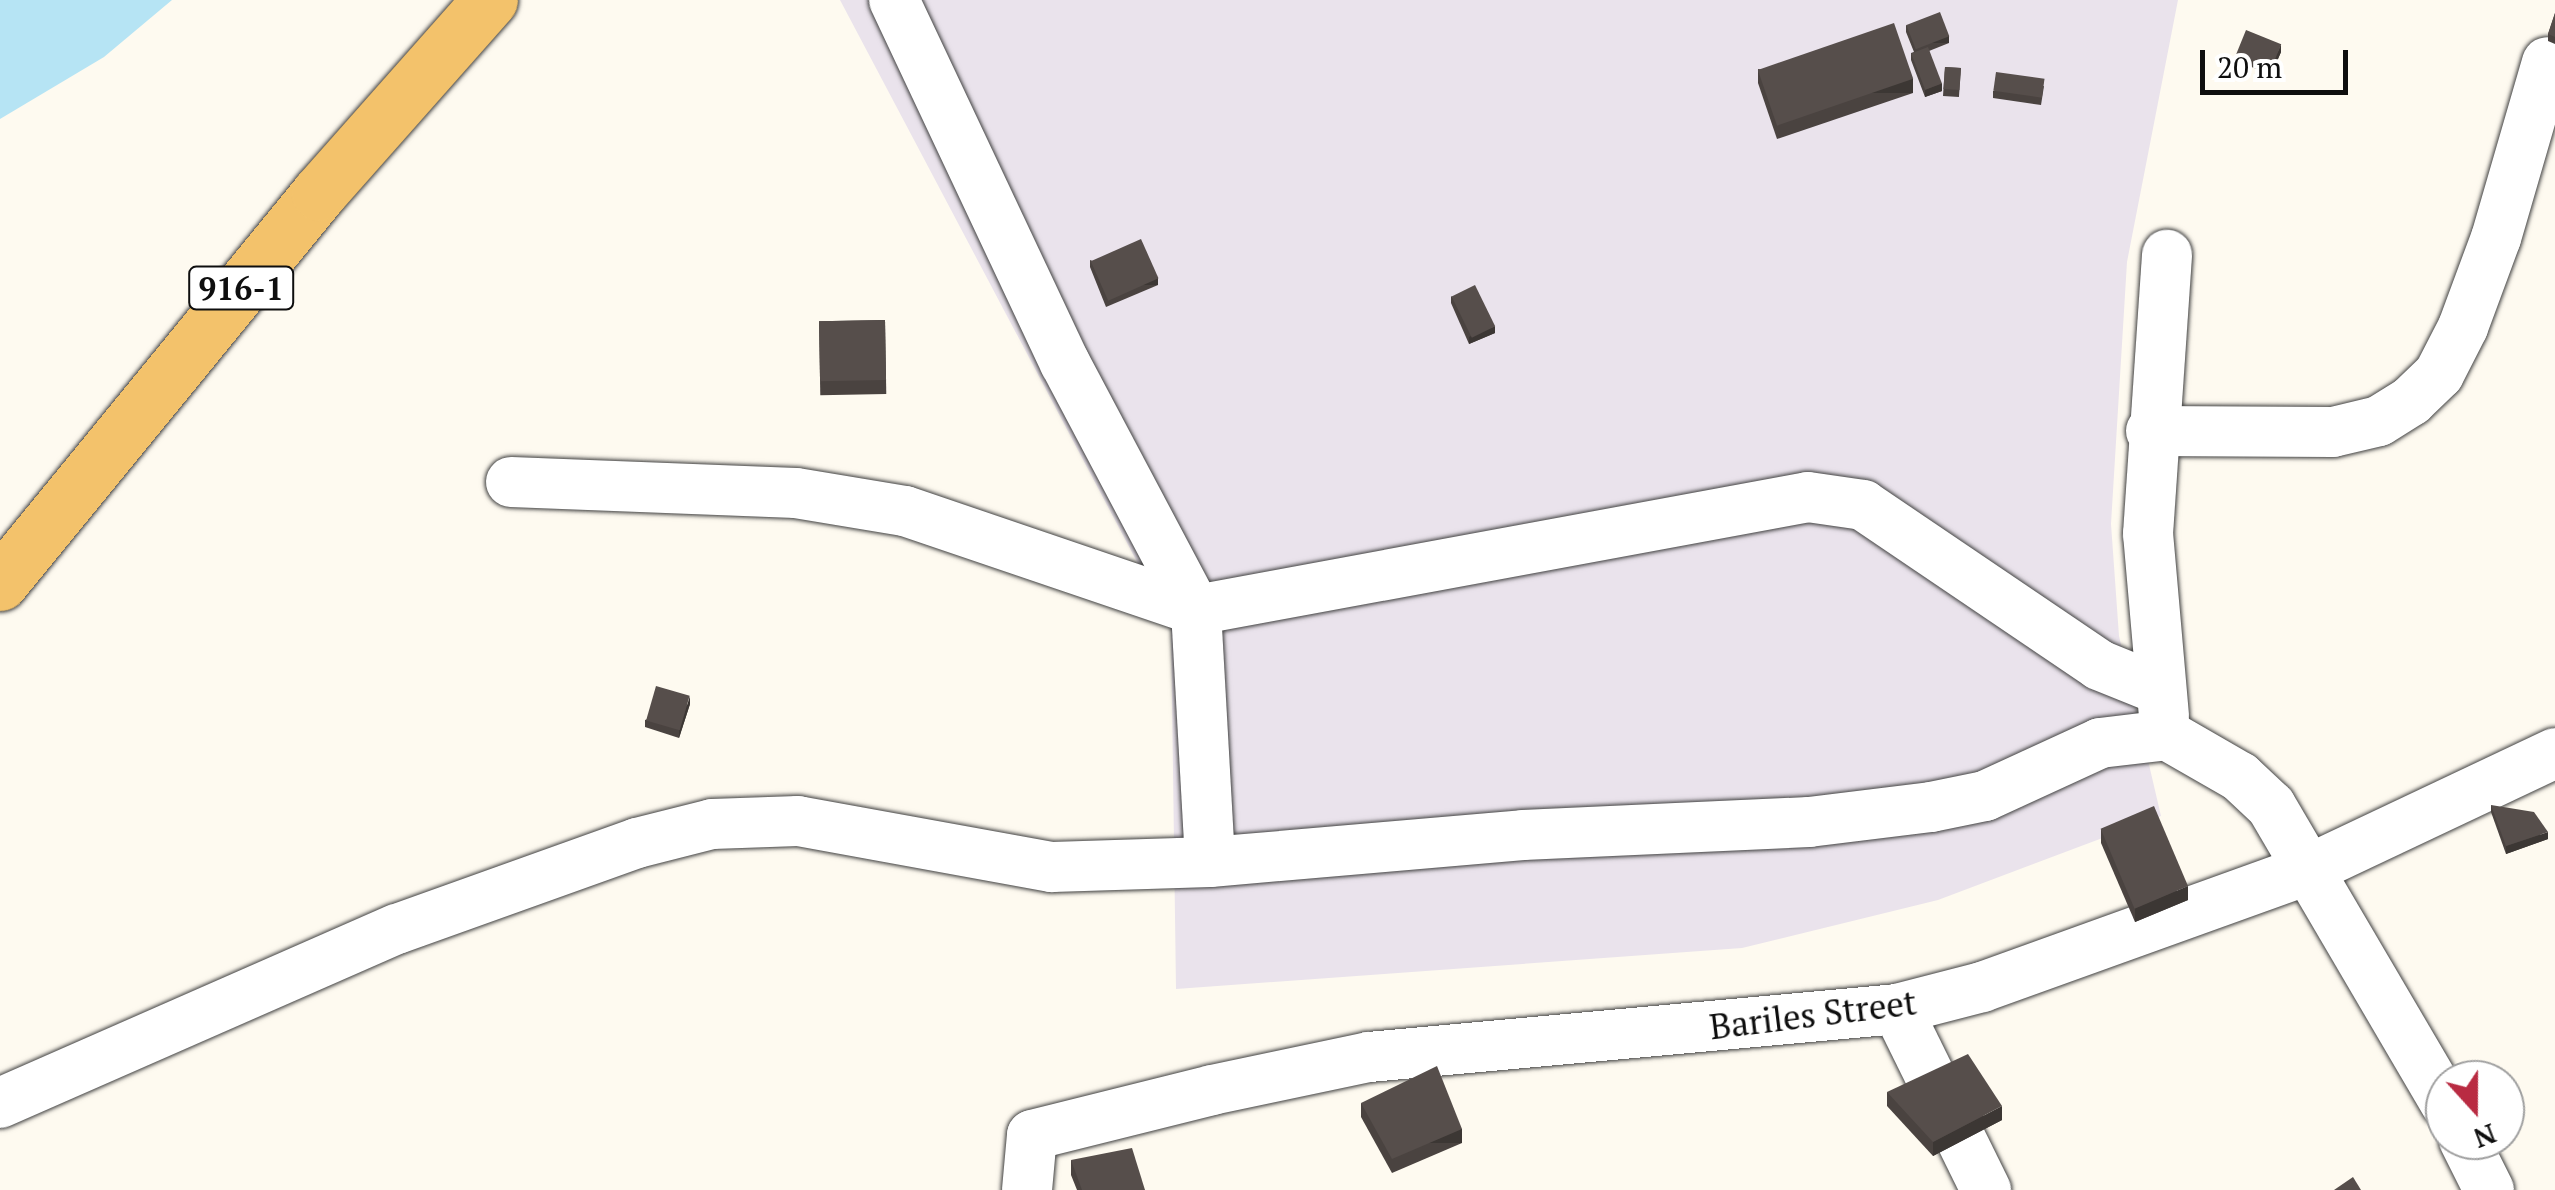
<!DOCTYPE html>
<style>
body{margin:0}
#map{position:relative;width:2555px;height:1190px;overflow:hidden;background:#fefaf0;font-family:"PT Serif",serif}
div>[style]{position:absolute}
.industrial>*{inset:0;background:#eae3ec}
.water>*{inset:0;background:#b6e4f4}
.roads{filter:drop-shadow(0 0 2px #414141) drop-shadow(0 0 2px #414141)}
.minor>*{height:50px;margin:-25px;padding:0 25px;transform-origin:25px;border-radius:25px;background:#fff}
.major>*{height:55px;margin:-27.5px;padding:0 27.5px;transform-origin:27.5px;border-radius:27.5px;background:#f3c26b}
.wall>*{inset:0;background:#4a4340;transform-origin:0 0}
.shaded-wall>*{inset:0;background:#3c3734;transform-origin:0 0}
.building>*{inset:0;background:#564e4b;transform-origin:0 0}
span{translate:-50% -50%;white-space:nowrap;text-align:center;line-height:1.15;-webkit-text-stroke:10px #fff;paint-order:stroke}
.shield-label span{padding:2px 8px;background:#fff;border:2px solid;border-radius:8px;-webkit-text-stroke-width:0}
.shield-label{font-size:32px;color:#0e0e0e;font-weight:700}
.street-label{font-size:35px;color:#0e0e0e}
.north{position:absolute;left:2425px;top:1060px;width:100px;height:100px;box-sizing:border-box;background:#fff;border:2px solid #9f9f9f;border-radius:50%;rotate:159deg;font-size:28px;font-weight:700;line-height:40px;text-align:center;color:#0e0e0e}
.north::after{content:'';display:block;margin:auto;width:35px;height:45px;background:#b92b42;clip-path:polygon(50% 0,100% 100%,50% 72%,0 100%)}
.scale{position:absolute;left:2200px;top:50px;width:148px;height:45px;box-sizing:border-box;border:5px solid #0e0e0e;border-top:0;padding-left:12px;font-size:30px;line-height:35px;white-space:nowrap;color:#0e0e0e;-webkit-text-stroke:8px #fff;paint-order:stroke}
</style>
<div id="map">
<div class="industrial">
<i style="clip-path:polygon(840px 0,2178px 0,2127px 262px,2111px 524px,2119px 636px,2161px 816px,1938px 900px,1742px 948px,1176px 989px,1171px 626px)"></i>
</div>
<div class="water">
<i style="clip-path:polygon(0 0,172px 0,104px 57px,0 119px)"></i>
</div>
<div class="roads">
<div class="minor">
<i style="left:894px;top:0;width:401px;rotate:64.8deg"></i>
<i style="left:1065px;top:363px;width:280px;rotate:62.1deg"></i>
<i style="left:1196px;top:610px;width:252px;rotate:86.8deg"></i>
<i style="left:2151px;top:431px;width:182px;rotate:0.3deg"></i>
<i style="left:2333px;top:432px;width:47px;rotate:-13.4deg"></i>
<i style="left:2379px;top:421px;width:38px;rotate:-32deg"></i>
<i style="left:2411px;top:401px;width:39px;rotate:-44deg"></i>
<i style="left:2439px;top:374px;width:53px;rotate:-62.9deg"></i>
<i style="left:2463px;top:327px;width:95px;rotate:-69.7deg"></i>
<i style="left:2496px;top:238px;width:183px;rotate:-73.8deg"></i>
<i style="left:511px;top:482px;width:285px;rotate:2.2deg"></i>
<i style="left:796px;top:493px;width:110px;rotate:9.4deg"></i>
<i style="left:905px;top:511px;width:307px;rotate:18.8deg"></i>
<i style="left:1196px;top:610px;width:622px;rotate:-10.46deg"></i>
<i style="left:1808px;top:497px;width:56px;rotate:8.3deg"></i>
<i style="left:1863px;top:505px;width:285px;rotate:34.1deg"></i>
<i style="left:2099px;top:665px;width:67px;rotate:22deg"></i>
<i style="left:2164px;top:716px;width:183px;rotate:-95deg"></i>
<i style="left:2148px;top:534px;width:280px;rotate:-86.1deg"></i>
<i style="left:1897px;top:1009px;width:202px;rotate:63.8deg"></i>
<i style="left:0;top:1103px;width:433px;rotate:-23.7deg"></i>
<i style="left:397px;top:929px;width:255px;rotate:-19.7deg"></i>
<i style="left:637px;top:843px;width:77px;rotate:-14.2deg"></i>
<i style="left:712px;top:824px;width:86px;rotate:-2deg"></i>
<i style="left:798px;top:821px;width:258px;rotate:10.3deg"></i>
<i style="left:1052px;top:867px;width:158px;rotate:-1.8deg"></i>
<i style="left:1210px;top:862px;width:314px;rotate:-4.9deg"></i>
<i style="left:1523px;top:835px;width:286px;rotate:-2.6deg"></i>
<i style="left:1809px;top:822px;width:123px;rotate:-7deg"></i>
<i style="left:1931px;top:807px;width:55px;rotate:-11.5deg"></i>
<i style="left:1985px;top:796px;width:127px;rotate:-24.7deg"></i>
<i style="left:2100px;top:743px;width:67px;rotate:-6.8deg"></i>
<i style="left:2167px;top:735px;width:84px;rotate:29.9deg"></i>
<i style="left:2240px;top:777px;width:42px;rotate:43.1deg"></i>
<i style="left:2271px;top:806px;width:344px;rotate:59.6deg"></i>
<i style="left:2464px;top:1140px;width:56px;rotate:63.4deg"></i>
<i style="left:1027px;top:1190px;width:55px;rotate:-84.8deg"></i>
<i style="left:1032px;top:1135px;width:186px;rotate:-14deg"></i>
<i style="left:1212px;top:1090px;width:160px;rotate:-11.9deg"></i>
<i style="left:1369px;top:1057px;width:530px;rotate:-5.19deg"></i>
<i style="left:1897px;top:1009px;width:88px;rotate:-14.5deg"></i>
<i style="left:1982px;top:987px;width:351px;rotate:-19.8deg"></i>
<i style="left:2312px;top:868px;width:269px;rotate:-25.3deg"></i>
</div>
<div class="major">
<i style="left:0;top:583px;width:504px;rotate:-50.72deg"></i>
<i style="left:319px;top:193px;width:258px;rotate:-48.5deg"></i>
</div>
</div>
<div class="wall">
<i style="clip-path:polygon(2555px 13px,2555px 44px,2548px 41px,2548px 34px)"></i>
<i style="clip-path:polygon(1906px 25px,1949px 43px,1929px 51px,1942px 91px,1925px 97px,1911px 60px,1911px 53px,1914px 52px,1906px 32px)"></i>
<i style="clip-path:polygon(2281px 52px,2271px 75px,2237px 61px,2237px 54px)"></i>
<i style="left:1945px;top:67px;width:16px;height:29px;rotate:4deg"></i>
<i style="clip-path:polygon(1758px 69px,1913px 93px,1777px 139px,1758px 83px)"></i>
<i style="clip-path:polygon(2044px 86px,2041px 105px,1993px 98px,1993px 91px)"></i>
<i style="clip-path:polygon(1090px 260px,1158px 285px,1106px 307px,1090px 267px)"></i>
<i style="clip-path:polygon(1451px 296px,1495px 333px,1469px 344px,1451px 303px)"></i>
<i style="left:885px;top:320px;width:74px;height:66px;rotate:89deg"></i>
<i style="clip-path:polygon(690px 704px,679px 738px,645px 727px,645px 720px)"></i>
<i style="clip-path:polygon(2491px 805px,2548px 839px,2506px 854px,2491px 812px)"></i>
<i style="clip-path:polygon(2101px 829px,2188px 900px,2135px 922px,2101px 843px)"></i>
<i style="clip-path:polygon(1887px 1092px,2002px 1120px,1933px 1156px,1887px 1106px)"></i>
<i style="clip-path:polygon(1361px 1103px,1462px 1143px,1392px 1173px,1361px 1117px)"></i>
<i style="clip-path:polygon(1071px 1160px,1145px 1190px,1077px 1190px,1071px 1175px)"></i>
</div>
<div class="shaded-wall">
<i style="left:1949px;top:36px;width:7px;height:36px;rotate:90deg"></i>
<i style="clip-path:polygon(2281px 44px,2281px 52px,2271px 75px,2271px 67px)"></i>
<i style="left:1913px;top:79px;width:14px;height:144px;rotate:90deg"></i>
<i style="clip-path:polygon(1942px 83px,1942px 91px,1925px 97px,1925px 90px)"></i>
<i style="left:1158px;top:278px;width:7px;height:56px;rotate:90deg"></i>
<i style="clip-path:polygon(1495px 326px,1495px 333px,1469px 344px,1469px 337px)"></i>
<i style="clip-path:polygon(690px 696px,690px 704px,679px 738px,679px 730px)"></i>
<i style="clip-path:polygon(2548px 832px,2548px 839px,2506px 854px,2506px 846px)"></i>
<i style="clip-path:polygon(2188px 886px,2188px 900px,2135px 922px,2135px 908px)"></i>
<i style="clip-path:polygon(2002px 1106px,2002px 1120px,1933px 1156px,1933px 1142px)"></i>
<i style="left:1462px;top:1129px;width:14px;height:76px;rotate:90deg"></i>
</div>
<div class="building">
<i style="left:1940px;top:12px;width:26px;height:36px;rotate:69deg"></i>
<i style="clip-path:polygon(2555px 13px,2555px 37px,2548px 34px)"></i>
<i style="left:1894px;top:23px;width:59px;height:144px;rotate:71deg"></i>
<i style="left:2246px;top:30px;width:38px;height:26px;rotate:22deg"></i>
<i style="left:1928px;top:47px;width:39px;height:18px;rotate:69deg"></i>
<i style="left:1945px;top:67px;width:16px;height:22px;rotate:4deg"></i>
<i style="left:1996px;top:72px;width:49px;height:19px;rotate:8deg"></i>
<i style="left:1141px;top:239px;width:43px;height:55px;rotate:66deg"></i>
<i style="left:1475px;top:285px;width:46px;height:26px;rotate:64deg"></i>
<i style="left:885px;top:320px;width:60px;height:66px;rotate:89deg"></i>
<i style="left:656px;top:686px;width:35px;height:36px;rotate:16deg"></i>
<i style="clip-path:polygon(2491px 805px,2534px 812px,2548px 832px,2506px 846px)"></i>
<i style="left:2154px;top:806px;width:87px;height:58px;rotate:67deg"></i>
<i style="clip-path:polygon(1968px 1054px,2002px 1106px,1933px 1142px,1887px 1092px)"></i>
<i style="clip-path:polygon(1437px 1066px,1462px 1129px,1392px 1159px,1361px 1103px)"></i>
<i style="clip-path:polygon(1132px 1148px,1145px 1190px,1082px 1190px,1071px 1160px)"></i>
<i style="clip-path:polygon(2353px 1177px,2361px 1190px,2334px 1190px)"></i>
</div>
<div class="shield-label">
<span style="left:241px;top:288px">916-1</span>
</div>
<div class="street-label">
<span style="left:1813px;top:1014px;rotate:-7deg">Bariles Street</span>
</div>
<div class="north">N</div>
<div class="scale">20 m</div>
</div>
